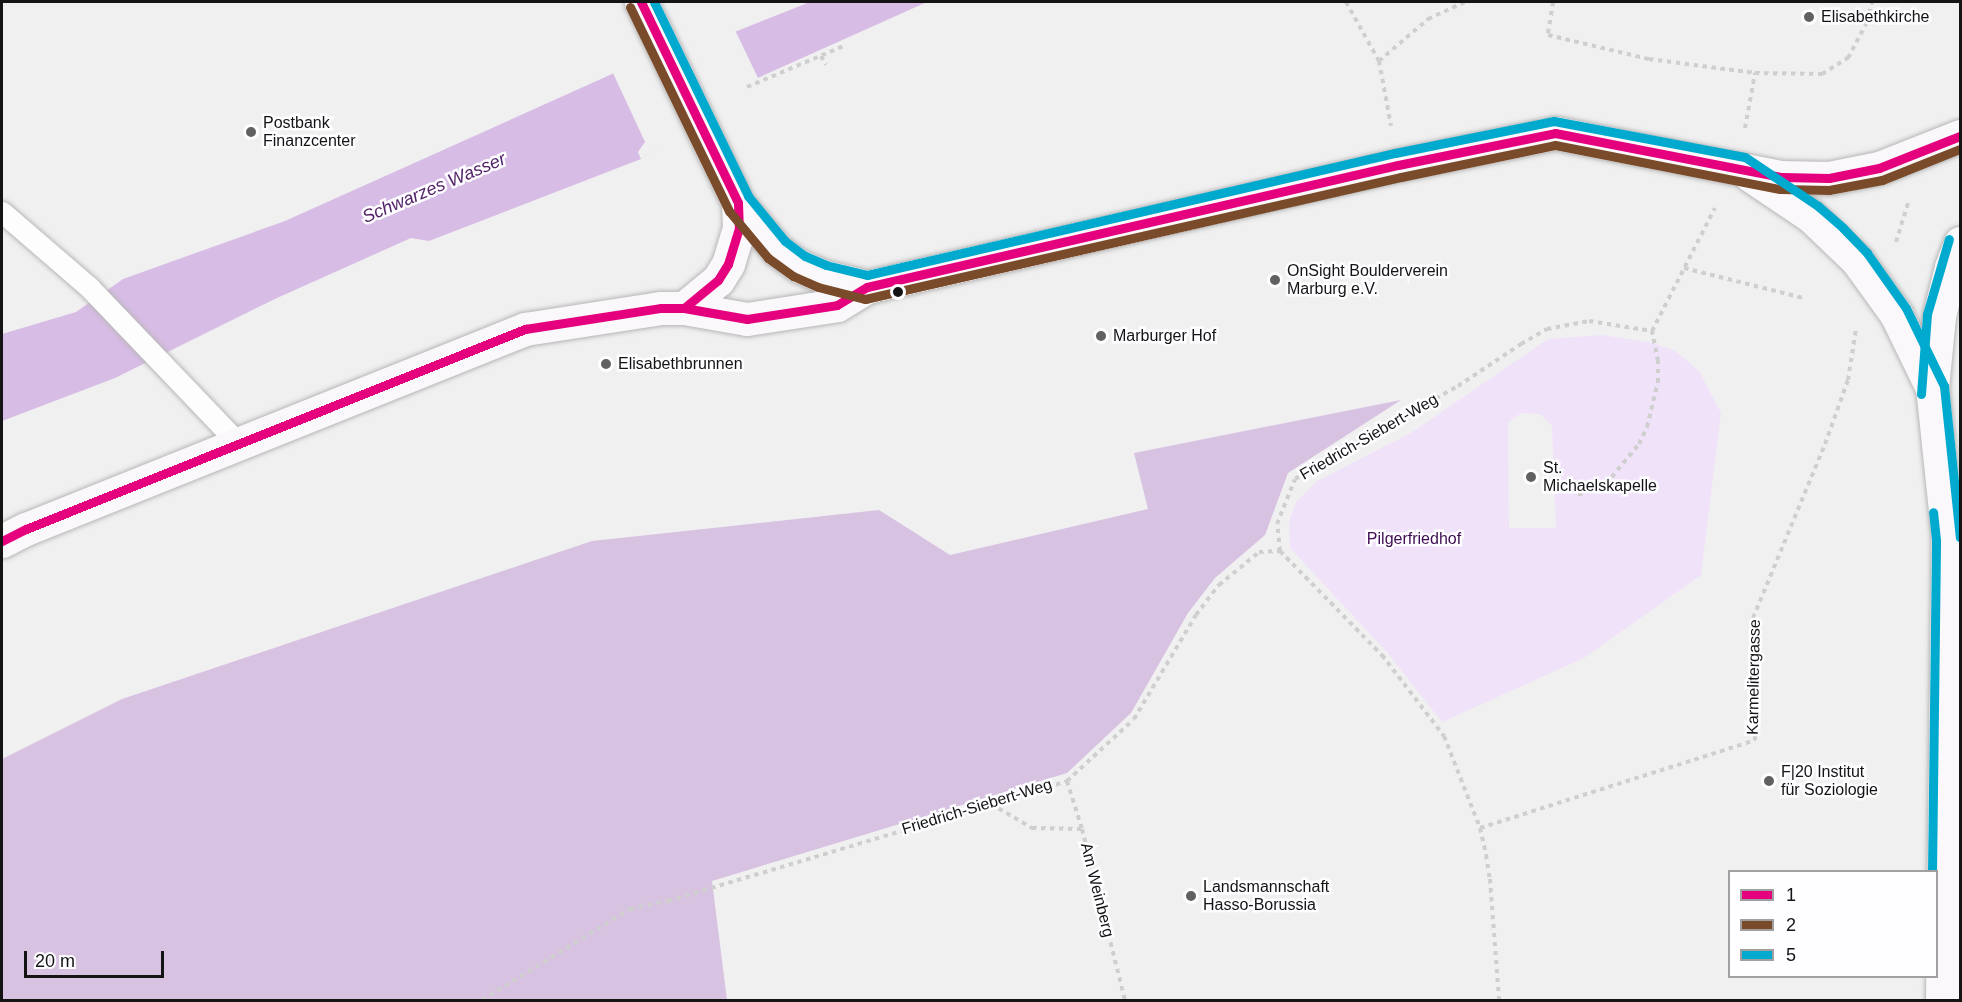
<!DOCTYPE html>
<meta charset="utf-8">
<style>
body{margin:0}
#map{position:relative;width:1962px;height:1002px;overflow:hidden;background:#f1f0f1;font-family:Helvetica,sans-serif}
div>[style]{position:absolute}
.green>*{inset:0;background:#f0e2f9}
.forest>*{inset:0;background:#d7c2e2}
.water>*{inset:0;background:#d7bce5}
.pier>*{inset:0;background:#f1f0f1}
.path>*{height:4px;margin-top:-2px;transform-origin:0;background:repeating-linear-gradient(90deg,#cfcfcf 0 4.5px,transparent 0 9px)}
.roads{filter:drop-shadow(0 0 2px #b7b7b7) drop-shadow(0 0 2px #b7b7b7)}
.lane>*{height:21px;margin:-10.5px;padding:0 10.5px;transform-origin:10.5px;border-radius:10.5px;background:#fdfdfd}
.secondary>*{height:33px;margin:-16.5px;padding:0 16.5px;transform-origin:16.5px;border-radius:16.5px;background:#faf8fa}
.bus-1>*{height:9px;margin:-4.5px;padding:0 4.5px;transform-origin:4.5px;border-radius:4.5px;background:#e5007d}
.bus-2>*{height:9px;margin:-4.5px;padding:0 4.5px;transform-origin:4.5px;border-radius:4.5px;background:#7a4b2a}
.bus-3>*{height:9px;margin:-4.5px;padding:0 4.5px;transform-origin:4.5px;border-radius:4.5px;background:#00a9ce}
.dots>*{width:16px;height:16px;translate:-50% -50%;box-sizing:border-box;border:3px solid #fefdff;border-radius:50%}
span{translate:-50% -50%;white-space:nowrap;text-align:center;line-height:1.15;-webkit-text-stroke:5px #fefdff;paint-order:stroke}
.poi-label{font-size:16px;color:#141415}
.left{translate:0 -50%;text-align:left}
.street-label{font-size:16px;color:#141415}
.park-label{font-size:16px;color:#3e0d52}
.water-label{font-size:18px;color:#532469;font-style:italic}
.frame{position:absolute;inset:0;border:3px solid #141415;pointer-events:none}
.legend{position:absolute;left:1728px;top:870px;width:210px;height:108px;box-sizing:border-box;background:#fefdff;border:2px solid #a0a0a1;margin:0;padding:8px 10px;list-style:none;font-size:18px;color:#141415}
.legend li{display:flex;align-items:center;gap:12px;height:30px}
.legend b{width:30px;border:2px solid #a0a0a1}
.scale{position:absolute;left:24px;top:951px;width:140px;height:27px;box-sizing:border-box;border:3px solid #141415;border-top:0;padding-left:8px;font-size:18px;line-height:21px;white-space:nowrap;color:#141415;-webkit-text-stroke:4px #fefdff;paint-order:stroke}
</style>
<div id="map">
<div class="green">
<i style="clip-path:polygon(evenodd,1602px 335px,1653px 343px,1675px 351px,1699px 371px,1721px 413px,1701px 575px,1584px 658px,1442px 722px,1386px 651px,1290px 548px,1289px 521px,1296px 502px,1317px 481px,1411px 433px,1548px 339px,1602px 335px,1521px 413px,1540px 414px,1552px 426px,1556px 528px,1509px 528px,1508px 423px,1521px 413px)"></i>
</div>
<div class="forest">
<i style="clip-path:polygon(1401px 400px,1288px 473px,1265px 535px,1215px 578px,1188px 613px,1131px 713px,1067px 773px,712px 881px,727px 1000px,2px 1000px,2px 759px,122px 699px,592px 541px,879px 510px,950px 555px,1148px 509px,1134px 453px)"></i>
</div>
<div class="water">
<i style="clip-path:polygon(810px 2px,927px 2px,731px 90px,641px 159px,429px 241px,411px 238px,277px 298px,115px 378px,2px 421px,2px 334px,76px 312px,123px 279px,285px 221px,621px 70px,722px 37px)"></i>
</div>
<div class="pier">
<i style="clip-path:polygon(734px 28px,759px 80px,732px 92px,641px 159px,638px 152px,645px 142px,612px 71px)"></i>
</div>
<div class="path">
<i style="left:1346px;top:2px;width:68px;rotate:60.8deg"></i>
<i style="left:1379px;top:61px;width:66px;rotate:79.5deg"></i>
<i style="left:1553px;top:2px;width:33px;rotate:99deg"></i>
<i style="left:1548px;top:35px;width:104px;rotate:13.4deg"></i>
<i style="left:1649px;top:59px;width:107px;rotate:7.5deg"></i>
<i style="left:1755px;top:73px;width:67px;rotate:0.9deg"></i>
<i style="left:1822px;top:74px;width:31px;rotate:-32deg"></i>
<i style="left:1848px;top:58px;width:41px;rotate:-62.2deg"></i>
<i style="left:1867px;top:22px;width:21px;rotate:-76deg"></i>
<i style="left:821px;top:56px;width:10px;rotate:61deg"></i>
<i style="left:1379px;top:61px;width:65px;rotate:-40.6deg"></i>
<i style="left:1428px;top:19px;width:41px;rotate:-24.7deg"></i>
<i style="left:747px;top:87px;width:108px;rotate:-23deg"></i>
<i style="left:1745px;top:128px;width:56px;rotate:-79.7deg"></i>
<i style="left:1896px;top:242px;width:44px;rotate:-72.8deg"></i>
<i style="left:1684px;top:268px;width:123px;rotate:14.1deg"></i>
<i style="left:1578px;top:495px;width:30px;rotate:-21deg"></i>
<i style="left:1606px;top:484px;width:52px;rotate:-50.5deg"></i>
<i style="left:1639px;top:444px;width:19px;rotate:-65deg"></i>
<i style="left:1647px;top:427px;width:46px;rotate:-76.3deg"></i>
<i style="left:1658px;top:382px;width:21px;rotate:-90deg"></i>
<i style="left:1658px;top:361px;width:31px;rotate:-101deg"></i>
<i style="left:1652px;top:331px;width:138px;rotate:-62.9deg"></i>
<i style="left:1280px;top:551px;width:146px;rotate:45.6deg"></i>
<i style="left:1382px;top:655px;width:102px;rotate:52.6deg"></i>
<i style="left:1444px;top:736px;width:99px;rotate:68.6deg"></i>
<i style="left:1480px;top:828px;width:28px;rotate:77deg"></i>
<i style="left:1486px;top:855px;width:24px;rotate:81deg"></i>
<i style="left:1490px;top:879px;width:121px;rotate:85.7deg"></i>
<i style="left:1280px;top:551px;width:27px;rotate:-96deg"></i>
<i style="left:1277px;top:524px;width:48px;rotate:-68.2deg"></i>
<i style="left:1295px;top:479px;width:188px;rotate:-29.7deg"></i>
<i style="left:1458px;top:386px;width:76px;rotate:-33.7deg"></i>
<i style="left:1521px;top:344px;width:30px;rotate:-30deg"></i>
<i style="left:1547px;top:329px;width:43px;rotate:-10.8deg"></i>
<i style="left:1589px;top:321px;width:64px;rotate:9deg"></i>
<i style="left:1067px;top:781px;width:50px;rotate:72.6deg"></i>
<i style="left:1082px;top:829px;width:176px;rotate:75.9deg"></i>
<i style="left:991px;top:804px;width:48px;rotate:30.3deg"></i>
<i style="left:1032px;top:828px;width:50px;rotate:1.1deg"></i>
<i style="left:1480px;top:828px;width:289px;rotate:-17.7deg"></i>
<i style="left:1755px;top:740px;width:122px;rotate:-90.9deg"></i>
<i style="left:1753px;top:618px;width:188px;rotate:-67.5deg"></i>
<i style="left:1825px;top:444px;width:68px;rotate:-70.2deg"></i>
<i style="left:1848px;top:380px;width:52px;rotate:-81.1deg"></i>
<i style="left:482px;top:1000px;width:174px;rotate:-31.6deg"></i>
<i style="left:630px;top:909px;width:39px;rotate:-12deg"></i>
<i style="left:668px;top:901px;width:417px;rotate:-16.7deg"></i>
<i style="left:1067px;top:781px;width:91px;rotate:-42.8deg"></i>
<i style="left:1134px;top:719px;width:121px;rotate:-59.2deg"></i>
<i style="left:1196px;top:615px;width:38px;rotate:-53deg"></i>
<i style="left:1219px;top:585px;width:52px;rotate:-39.5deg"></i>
<i style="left:1259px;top:552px;width:21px;rotate:-3deg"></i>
</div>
<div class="roads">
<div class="lane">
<i style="left:2px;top:212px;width:115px;rotate:40.8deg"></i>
<i style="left:89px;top:287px;width:216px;rotate:46.3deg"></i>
</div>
<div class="secondary">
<i style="left:641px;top:2px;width:223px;rotate:64.2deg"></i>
<i style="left:738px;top:203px;width:61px;rotate:50.3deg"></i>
<i style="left:777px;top:250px;width:27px;rotate:36deg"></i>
<i style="left:799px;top:266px;width:25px;rotate:23deg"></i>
<i style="left:822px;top:276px;width:46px;rotate:13.7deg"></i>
<i style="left:1750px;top:175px;width:73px;rotate:33.9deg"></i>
<i style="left:1811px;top:216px;width:64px;rotate:43.7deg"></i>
<i style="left:1857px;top:260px;width:67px;rotate:54.2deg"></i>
<i style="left:1896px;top:314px;width:82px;rotate:64.1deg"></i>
<i style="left:684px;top:308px;width:44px;rotate:-39.5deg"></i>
<i style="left:718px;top:280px;width:19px;rotate:-58deg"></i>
<i style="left:728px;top:264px;width:38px;rotate:-73deg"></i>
<i style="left:739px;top:228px;width:25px;rotate:-92deg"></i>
<i style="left:2px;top:541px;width:27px;rotate:-27deg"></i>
<i style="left:26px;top:529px;width:538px;rotate:-21.84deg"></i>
<i style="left:525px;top:329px;width:138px;rotate:-8.8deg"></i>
<i style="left:661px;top:308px;width:23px"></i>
<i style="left:684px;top:308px;width:64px;rotate:9.9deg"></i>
<i style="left:747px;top:319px;width:91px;rotate:-8.8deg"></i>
<i style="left:837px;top:305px;width:35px;rotate:-31deg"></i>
<i style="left:867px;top:287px;width:545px;rotate:-12.94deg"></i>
<i style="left:1398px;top:165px;width:160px;rotate:-11.5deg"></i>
<i style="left:1555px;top:133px;width:231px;rotate:11deg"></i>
<i style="left:1782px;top:177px;width:47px;rotate:1.2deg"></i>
<i style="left:1829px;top:178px;width:51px;rotate:-11.3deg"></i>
<i style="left:1879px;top:168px;width:87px;rotate:-21.6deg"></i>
<i style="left:1942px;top:1000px;width:461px;rotate:-89.3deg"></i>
<i style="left:1948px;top:539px;width:152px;rotate:-96deg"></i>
<i style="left:1932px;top:388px;width:72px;rotate:-84.4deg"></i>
<i style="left:1939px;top:316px;width:50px;rotate:-76.2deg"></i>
<i style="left:1951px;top:267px;width:26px;rotate:-69deg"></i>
</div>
</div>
<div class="bus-1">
<i style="left:641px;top:2px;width:223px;rotate:64.2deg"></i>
<i style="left:738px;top:203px;width:25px;rotate:88deg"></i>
<i style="left:739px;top:228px;width:38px;rotate:107deg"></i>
<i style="left:728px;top:264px;width:19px;rotate:122deg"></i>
<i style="left:718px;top:280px;width:44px;rotate:140.5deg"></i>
<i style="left:2px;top:541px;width:27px;rotate:-27deg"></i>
<i style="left:26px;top:529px;width:538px;rotate:-21.84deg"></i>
<i style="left:525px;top:329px;width:138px;rotate:-8.8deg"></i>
<i style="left:661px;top:308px;width:23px"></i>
<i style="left:684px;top:308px;width:64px;rotate:9.9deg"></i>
<i style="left:747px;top:319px;width:91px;rotate:-8.8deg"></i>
<i style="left:837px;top:305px;width:35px;rotate:-31deg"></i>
<i style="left:867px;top:287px;width:545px;rotate:-12.94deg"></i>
<i style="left:1398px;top:165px;width:160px;rotate:-11.5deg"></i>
<i style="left:1555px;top:133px;width:231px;rotate:11deg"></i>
<i style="left:1782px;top:177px;width:47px;rotate:1.2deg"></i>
<i style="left:1829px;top:178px;width:51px;rotate:-11.3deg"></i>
<i style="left:1879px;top:168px;width:87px;rotate:-21.6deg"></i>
</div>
<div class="bus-2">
<i style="left:630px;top:7px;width:227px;rotate:64.1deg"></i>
<i style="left:729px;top:211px;width:61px;rotate:50.3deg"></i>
<i style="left:768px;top:258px;width:31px;rotate:36deg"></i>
<i style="left:793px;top:276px;width:27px;rotate:24deg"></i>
<i style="left:818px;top:287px;width:49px;rotate:14.3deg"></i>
<i style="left:865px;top:299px;width:550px;rotate:-12.82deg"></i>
<i style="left:1401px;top:177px;width:157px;rotate:-11.7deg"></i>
<i style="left:1555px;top:145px;width:229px;rotate:11.1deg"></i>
<i style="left:1780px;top:189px;width:49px;rotate:1.2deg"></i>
<i style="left:1829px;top:190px;width:54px;rotate:-10.7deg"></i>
<i style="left:1882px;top:180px;width:84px;rotate:-21.7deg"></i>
</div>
<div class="bus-3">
<i style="left:654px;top:2px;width:216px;rotate:64.1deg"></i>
<i style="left:748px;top:196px;width:58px;rotate:50.6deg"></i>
<i style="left:785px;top:241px;width:25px;rotate:37deg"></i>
<i style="left:805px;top:256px;width:23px;rotate:23deg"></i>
<i style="left:826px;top:265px;width:42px;rotate:13.7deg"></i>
<i style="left:867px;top:275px;width:542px;rotate:-13.01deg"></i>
<i style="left:1395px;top:153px;width:162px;rotate:-11.4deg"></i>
<i style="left:1554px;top:121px;width:194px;rotate:10.7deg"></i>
<i style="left:1745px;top:157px;width:88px;rotate:33.9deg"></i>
<i style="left:1818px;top:206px;width:33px;rotate:41deg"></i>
<i style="left:1843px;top:228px;width:35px;rotate:46deg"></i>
<i style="left:1867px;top:253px;width:67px;rotate:54.7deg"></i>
<i style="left:1906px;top:308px;width:87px;rotate:64deg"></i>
<i style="left:1944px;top:386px;width:152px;rotate:84deg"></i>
<i style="left:1921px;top:394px;width:80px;rotate:-85.7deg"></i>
<i style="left:1927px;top:314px;width:78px;rotate:-73.7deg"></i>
<i style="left:1932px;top:872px;width:332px;rotate:-89.3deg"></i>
<i style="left:1936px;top:540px;width:28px;rotate:-96deg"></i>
</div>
<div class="dots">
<i style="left:1809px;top:17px;background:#616162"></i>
<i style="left:251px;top:132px;background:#616162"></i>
<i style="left:1275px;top:280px;background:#616162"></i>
<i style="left:898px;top:292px;background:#141415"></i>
<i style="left:1101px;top:336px;background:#616162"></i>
<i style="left:606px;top:364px;background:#616162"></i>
<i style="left:1531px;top:477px;background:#616162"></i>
<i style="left:1769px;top:781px;background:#616162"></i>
<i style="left:1191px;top:896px;background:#616162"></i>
</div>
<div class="poi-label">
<span class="left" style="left:1821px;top:17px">Elisabethkirche</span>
<span class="left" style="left:263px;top:132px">Postbank<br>Finanzcenter</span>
<span class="left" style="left:1287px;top:280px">OnSight Boulderverein<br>Marburg e.V.</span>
<span class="left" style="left:1113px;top:336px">Marburger Hof</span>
<span class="left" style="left:618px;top:364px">Elisabethbrunnen</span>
<span class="left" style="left:1543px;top:477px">St.<br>Michaelskapelle</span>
<span class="left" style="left:1781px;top:781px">F|20 Institut<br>für Soziologie</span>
<span class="left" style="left:1203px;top:896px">Landsmannschaft<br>Hasso-Borussia</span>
</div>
<div class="street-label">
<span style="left:1369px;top:437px;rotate:-30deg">Friedrich-Siebert-Weg</span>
<span style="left:1754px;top:677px;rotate:-89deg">Karmelitergasse</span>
<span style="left:977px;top:807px;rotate:-17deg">Friedrich-Siebert-Weg</span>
<span style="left:1097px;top:890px;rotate:76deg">Am Weinberg</span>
</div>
<div class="park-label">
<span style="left:1414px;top:539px">Pilgerfriedhof</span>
</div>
<div class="water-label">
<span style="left:434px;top:188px;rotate:-23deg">Schwarzes Wasser</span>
</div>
<div class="frame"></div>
<ul class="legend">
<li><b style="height:8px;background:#e5007d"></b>1</li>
<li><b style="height:8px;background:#7a4b2a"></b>2</li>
<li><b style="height:8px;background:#00a9ce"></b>5</li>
</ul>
<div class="scale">20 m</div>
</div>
